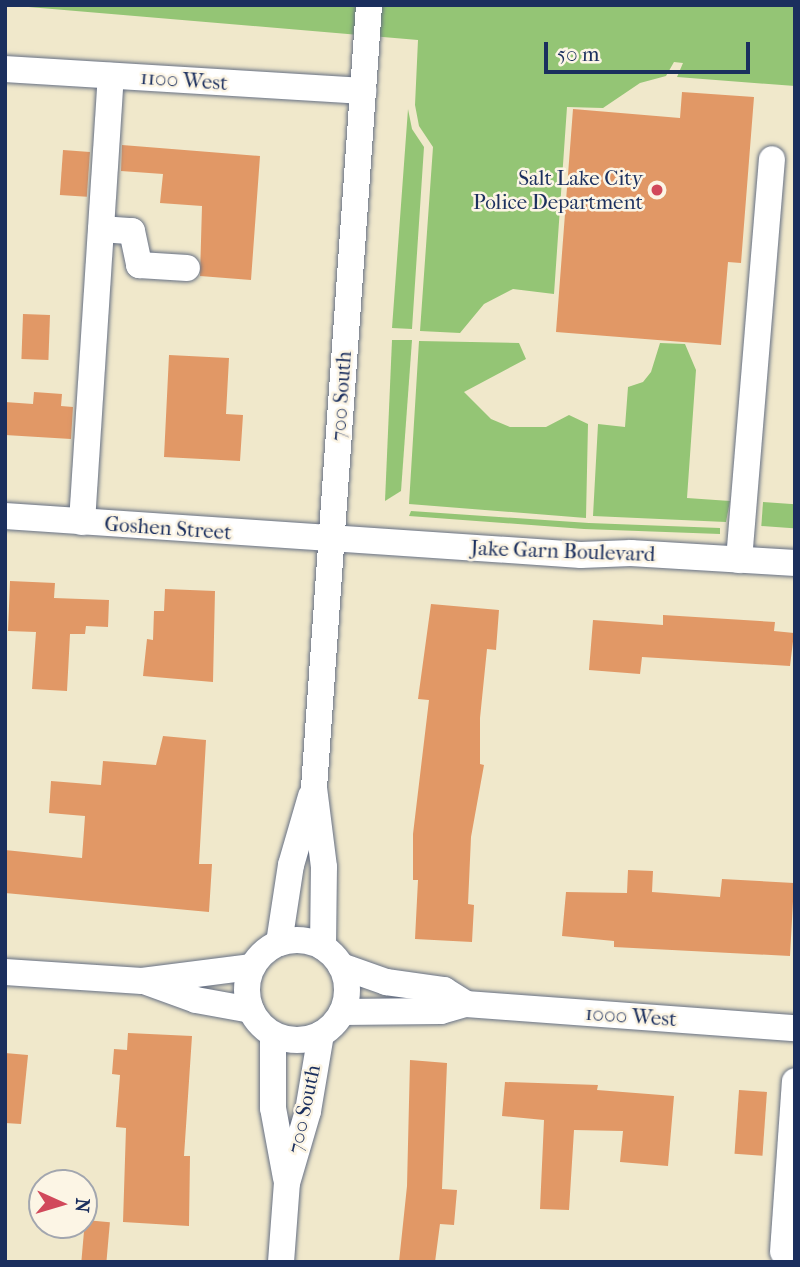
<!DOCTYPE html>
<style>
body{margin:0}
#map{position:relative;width:800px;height:1267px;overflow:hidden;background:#f0e8cb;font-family:"IM FELL French Canon",serif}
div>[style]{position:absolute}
.green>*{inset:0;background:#94c575;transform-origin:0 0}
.building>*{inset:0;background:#e19866;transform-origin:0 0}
.roads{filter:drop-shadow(0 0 2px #667084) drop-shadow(0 0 2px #667084)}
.minor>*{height:26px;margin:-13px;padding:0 13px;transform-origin:13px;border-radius:13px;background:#fff}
.minor>.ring{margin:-13px;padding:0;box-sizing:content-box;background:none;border:26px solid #fff;border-radius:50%}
.dots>*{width:19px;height:19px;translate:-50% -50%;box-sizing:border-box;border:4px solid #fcf5e5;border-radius:50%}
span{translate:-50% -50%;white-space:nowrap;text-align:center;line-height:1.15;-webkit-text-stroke:5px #fcf5e5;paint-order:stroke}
.street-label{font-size:21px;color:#1b2f5e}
.poi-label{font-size:21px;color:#1b2f5e}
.right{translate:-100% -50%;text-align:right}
.frame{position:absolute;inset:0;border:7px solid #1b2f5e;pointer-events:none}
.north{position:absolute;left:28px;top:1169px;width:70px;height:70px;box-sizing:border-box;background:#fcf5e5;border:2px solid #a2a6af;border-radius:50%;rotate:94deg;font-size:19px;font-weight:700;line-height:28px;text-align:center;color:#1b2f5e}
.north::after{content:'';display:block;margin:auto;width:24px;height:32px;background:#d1495b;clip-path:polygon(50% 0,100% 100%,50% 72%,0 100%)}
.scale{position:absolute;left:544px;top:42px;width:206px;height:32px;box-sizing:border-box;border:4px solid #1b2f5e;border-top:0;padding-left:9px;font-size:21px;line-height:24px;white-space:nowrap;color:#1b2f5e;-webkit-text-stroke:5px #fcf5e5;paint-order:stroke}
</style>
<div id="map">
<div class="green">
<i style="clip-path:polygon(5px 5px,795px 5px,795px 86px,677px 77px,683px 63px,674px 62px,666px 76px,640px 83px,603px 108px,567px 107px,554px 294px,513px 289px,484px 304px,460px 333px,420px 331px,433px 147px,419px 126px,415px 105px,418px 40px)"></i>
<i style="clip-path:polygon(408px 109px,412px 129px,424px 147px,412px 329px,392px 328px)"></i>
<i style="clip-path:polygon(392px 340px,412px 340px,401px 491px,385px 501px)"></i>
<i style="clip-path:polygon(419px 341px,519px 343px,526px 359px,464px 392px,491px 419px,510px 427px,546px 427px,569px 415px,588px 424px,586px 518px,409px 504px)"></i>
<i style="clip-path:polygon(660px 343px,685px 344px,696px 370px,687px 498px,730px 501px,726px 522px,593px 516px,598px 424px,625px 427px,628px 387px,643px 382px,651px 372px)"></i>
<i style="left:763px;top:502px;width:32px;height:24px;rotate:4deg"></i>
<i style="clip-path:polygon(411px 511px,589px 523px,720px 528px,720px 534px,584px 529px,409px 516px)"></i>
</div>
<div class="building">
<i style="clip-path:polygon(682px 92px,754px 97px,741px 263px,728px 262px,721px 345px,556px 332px,573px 109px,680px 118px)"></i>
<i style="clip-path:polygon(122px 145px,260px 156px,251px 280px,200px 276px,202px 206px,160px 203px,163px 174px,121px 171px)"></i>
<i style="left:63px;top:150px;width:27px;height:45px;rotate:4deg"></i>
<i style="left:23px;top:314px;width:27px;height:45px;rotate:2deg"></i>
<i style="clip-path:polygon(169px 355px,229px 358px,226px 414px,243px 415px,240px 461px,164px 457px)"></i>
<i style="clip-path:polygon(34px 392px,62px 394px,61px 406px,73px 407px,71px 439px,5px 435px,5px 402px,33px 404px)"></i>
<i style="clip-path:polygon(10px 581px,55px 583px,54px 598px,109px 600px,108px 627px,86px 626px,85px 634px,70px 634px,67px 691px,32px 689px,36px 632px,8px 631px)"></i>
<i style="clip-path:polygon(165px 589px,215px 591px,213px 682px,143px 676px,147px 639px,153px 640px,154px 611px,164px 611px)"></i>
<i style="clip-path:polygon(431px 604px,499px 610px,496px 650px,487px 649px,480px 718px,480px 764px,484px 765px,471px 837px,468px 904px,474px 905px,472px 942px,415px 939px,418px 880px,413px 880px,413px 834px,429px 700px,418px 699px)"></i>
<i style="clip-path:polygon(663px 615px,775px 622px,774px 631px,794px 633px,790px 666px,642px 657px,640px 674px,589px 670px,593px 620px,663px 625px)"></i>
<i style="clip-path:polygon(163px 736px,206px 740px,199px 864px,212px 864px,209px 912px,5px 893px,5px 850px,82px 858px,85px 816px,49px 813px,51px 781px,101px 785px,103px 761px,156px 765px)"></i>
<i style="clip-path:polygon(628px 870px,653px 871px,652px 892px,720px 897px,722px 879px,794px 883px,790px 956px,614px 947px,614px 941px,562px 936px,566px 892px,627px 893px)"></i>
<i style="clip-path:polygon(128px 1033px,192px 1036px,184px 1156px,190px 1156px,189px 1226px,123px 1222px,126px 1128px,116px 1127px,120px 1075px,112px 1074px,114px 1049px,127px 1050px)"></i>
<i style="clip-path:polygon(5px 1053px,28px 1055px,21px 1124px,5px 1123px)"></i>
<i style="clip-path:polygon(410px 1060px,447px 1063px,442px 1189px,457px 1190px,454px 1225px,440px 1224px,435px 1262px,399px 1262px,407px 1186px)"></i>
<i style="clip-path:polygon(505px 1082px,598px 1085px,597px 1090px,674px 1096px,668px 1166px,620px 1162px,623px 1131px,574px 1130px,569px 1210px,540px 1209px,544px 1120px,502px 1116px)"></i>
<i style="left:739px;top:1090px;width:28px;height:64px;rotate:4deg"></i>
<i style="left:85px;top:1220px;width:25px;height:42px;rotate:5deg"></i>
</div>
<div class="roads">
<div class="minor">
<i style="left:5px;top:69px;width:359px;rotate:3.5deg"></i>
<i style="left:101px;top:229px;width:31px;rotate:4deg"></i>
<i style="left:132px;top:231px;width:35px;rotate:78deg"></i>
<i style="left:139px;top:265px;width:48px;rotate:3.6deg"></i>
<i style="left:5px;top:516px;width:577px;rotate:3.87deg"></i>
<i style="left:581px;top:555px;width:50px;rotate:-2.3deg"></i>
<i style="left:631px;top:553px;width:164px;rotate:3.5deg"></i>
<i style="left:82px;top:522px;width:447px;rotate:-86.3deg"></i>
<i style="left:739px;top:560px;width:402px;rotate:-85.3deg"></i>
<i class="ring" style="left:247px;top:940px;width:74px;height:74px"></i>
<i style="left:279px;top:943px;width:79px;rotate:-81.3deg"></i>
<i style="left:291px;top:865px;width:72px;rotate:-73.8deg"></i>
<i style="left:323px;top:947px;width:80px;rotate:-89.3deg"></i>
<i style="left:324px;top:867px;width:80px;rotate:-97.2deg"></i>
<i style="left:314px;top:788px;width:785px;rotate:-85.98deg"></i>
<i style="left:341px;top:966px;width:48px;rotate:19.6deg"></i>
<i style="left:386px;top:982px;width:59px;rotate:7.9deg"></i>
<i style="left:444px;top:990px;width:26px;rotate:32deg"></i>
<i style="left:5px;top:972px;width:137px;rotate:3.8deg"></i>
<i style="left:142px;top:981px;width:111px;rotate:-7.3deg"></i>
<i style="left:144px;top:981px;width:55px;rotate:20.1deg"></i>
<i style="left:196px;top:1000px;width:56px;rotate:10.3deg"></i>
<i style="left:342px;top:1012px;width:99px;rotate:-0.6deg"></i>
<i style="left:441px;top:1011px;width:26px;rotate:-16deg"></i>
<i style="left:466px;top:1004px;width:330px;rotate:4.2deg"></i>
<i style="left:273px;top:1035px;width:73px;rotate:90deg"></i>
<i style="left:273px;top:1108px;width:71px;rotate:79.5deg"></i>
<i style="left:783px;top:1252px;width:171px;rotate:-86deg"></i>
<i style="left:281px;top:1262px;width:79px;rotate:-85.7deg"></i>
<i style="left:287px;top:1183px;width:75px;rotate:-73.7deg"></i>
<i style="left:308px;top:1111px;width:78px;rotate:-80.4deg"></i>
</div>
</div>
<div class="dots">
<i style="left:657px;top:190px;background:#d1495b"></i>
</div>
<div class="street-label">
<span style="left:184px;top:80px;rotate:4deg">1100 West</span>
<span style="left:341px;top:396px;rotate:-86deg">700 South</span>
<span style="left:168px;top:528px;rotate:4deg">Goshen Street</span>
<span style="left:563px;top:551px;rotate:2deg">Jake Garn Boulevard</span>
<span style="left:631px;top:1016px;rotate:4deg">1000 West</span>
<span style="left:304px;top:1109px;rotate:-78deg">700 South</span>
</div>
<div class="poi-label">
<span class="right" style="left:643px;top:190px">Salt Lake City<br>Police Department</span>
</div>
<div class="frame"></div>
<div class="north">N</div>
<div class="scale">50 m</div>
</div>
